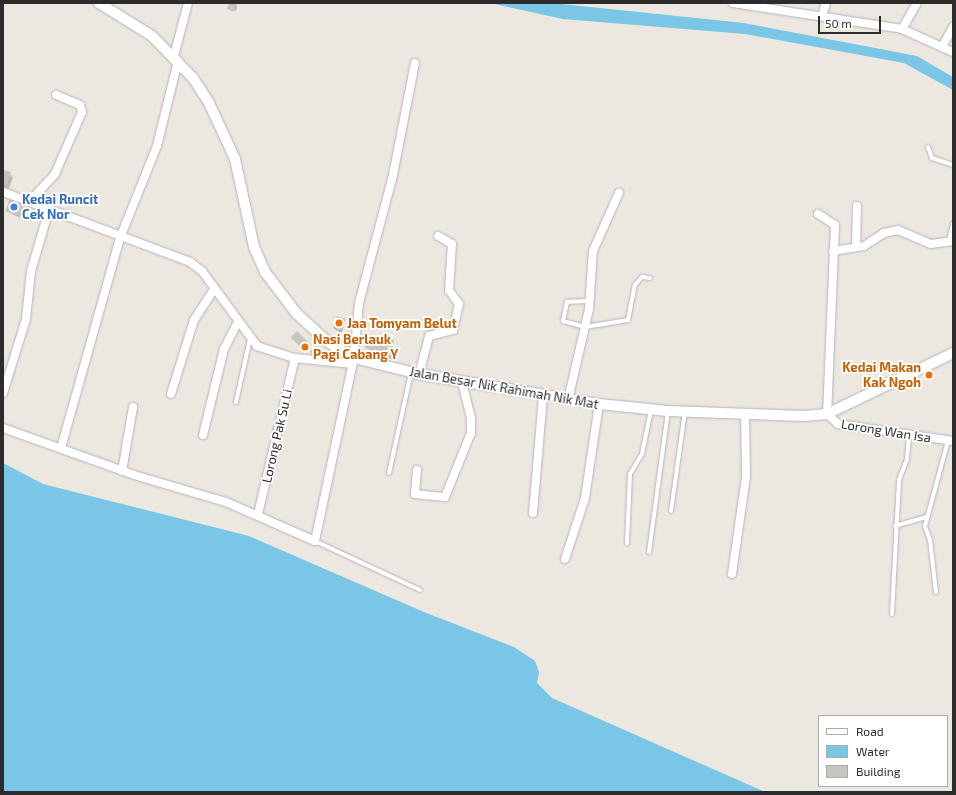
<!DOCTYPE html>
<style>
body{margin:0}
#map{position:relative;width:956px;height:795px;overflow:hidden;background:#ece7df;font-family:"Exo 2",sans-serif}
div>[style]{position:absolute}
.water>*{inset:0;background:#79c6e7}
.shadow>*{inset:0;background:#0003}
.round{border-radius:50%}
.building>*{inset:0;background:#c8c5bd;transform-origin:0 0}
.roads{filter:drop-shadow(0 0 1px #b2b5be) drop-shadow(0 0 1px #b2b5be)}
.service>*{height:4px;margin:-2px;padding:0 2px;transform-origin:2px;border-radius:2px;background:#fff}
.minor>*{height:8px;margin:-4px;padding:0 4px;transform-origin:4px;border-radius:4px;background:#fff}
.tertiary>*{height:10px;margin:-5px;padding:0 5px;transform-origin:5px;border-radius:5px;background:#fff}
.dots>*{width:11px;height:11px;translate:-50% -50%;box-sizing:border-box;border:2px solid #fff;border-radius:50%}
span{translate:-50% -50%;white-space:nowrap;text-align:center;line-height:1.15;-webkit-text-stroke:3.5px #fff;paint-order:stroke}
.shop-label{font-size:13px;color:#366cbe;font-weight:700}
.left{translate:0 -50%;text-align:left}
.food-label{font-size:13px;color:#c56008;font-weight:700}
.right{translate:-100% -50%;text-align:right}
.street-label{font-size:13px;color:#2c2c2c}
.frame{position:absolute;inset:0;border:4px solid #2c2c2c;pointer-events:none}
.legend{position:absolute;left:818px;top:715px;width:130px;height:72px;box-sizing:border-box;background:#fff;border:1px solid #ababab;margin:0;padding:5px 7px;list-style:none;font-size:12px;color:#2c2c2c}
.legend li{display:flex;align-items:center;gap:8px;height:20px}
.legend b{width:20px;border:1px solid #ababab}
.scale{position:absolute;left:818px;top:16px;width:63px;height:18px;box-sizing:border-box;border:2px solid #2c2c2c;border-top:0;padding-left:5px;font-size:12px;line-height:14px;white-space:nowrap;color:#2c2c2c;-webkit-text-stroke:3px #fff;paint-order:stroke}
</style>
<div id="map">
<div class="water">
<i style="clip-path:polygon(490px 3px,552px 3px,744px 23px,917px 56px,953px 77px,953px 90px,904px 63px,745px 34px,563px 19px)"></i>
<i style="clip-path:polygon(3px 463px,43px 484px,249px 536px,424px 612px,514px 647px,535px 661px,539px 672px,537px 683px,552px 698px,765px 792px,3px 792px)"></i>
</div>
<div class="shadow">
<i class="round" style="left:229px;top:3px;width:8px;height:8px"></i>
<i style="clip-path:polygon(3px 171px,13px 177px,9px 188px,3px 187px)"></i>
<i style="clip-path:polygon(23px 204px,20px 218px,6px 211px)"></i>
<i style="clip-path:polygon(345px 320px,342px 333px,334px 329px,333px 327px)"></i>
<i style="clip-path:polygon(393px 341px,393px 360px,366px 348px)"></i>
<i style="clip-path:polygon(312px 350px,316px 353px,314px 355px,310px 352px)"></i>
</div>
<div class="building">
<i style="clip-path:polygon(229px 3px,236px 5px,235px 11px,227px 9px)"></i>
<i style="clip-path:polygon(3px 170px,11px 172px,7px 185px,3px 184px)"></i>
<i style="left:10px;top:198px;width:15px;height:14px;rotate:20deg"></i>
<i style="left:337px;top:316px;width:9px;height:12px;rotate:18deg"></i>
<i style="left:297px;top:331px;width:20px;height:9px;rotate:45deg"></i>
<i style="clip-path:polygon(367px 335px,394px 340px,391px 357px,365px 348px)"></i>
</div>
<div class="roads">
<div class="service">
<i style="left:928px;top:147px;width:12px;rotate:70deg"></i>
<i style="left:932px;top:158px;width:22px;rotate:18deg"></i>
<i style="left:949px;top:241px;width:18px;rotate:-77deg"></i>
<i style="left:590px;top:301px;width:23px;rotate:178deg"></i>
<i style="left:567px;top:302px;width:19px;rotate:102deg"></i>
<i style="left:563px;top:321px;width:23px;rotate:15deg"></i>
<i style="left:585px;top:327px;width:44px;rotate:-9.2deg"></i>
<i style="left:628px;top:320px;width:36px;rotate:-79deg"></i>
<i style="left:635px;top:285px;width:11px;rotate:-49deg"></i>
<i style="left:642px;top:277px;width:8px;rotate:7deg"></i>
<i style="left:236px;top:402px;width:65px;rotate:-77.5deg"></i>
<i style="left:389px;top:473px;width:102px;rotate:-77.6deg"></i>
<i style="left:671px;top:511px;width:100px;rotate:-82deg"></i>
<i style="left:895px;top:526px;width:33px;rotate:-16deg"></i>
<i style="left:315px;top:541px;width:116px;rotate:25deg"></i>
<i style="left:627px;top:543px;width:69px;rotate:-87.5deg"></i>
<i style="left:630px;top:474px;width:23px;rotate:-59deg"></i>
<i style="left:642px;top:454px;width:45px;rotate:-78.4deg"></i>
<i style="left:649px;top:552px;width:141px;rotate:-82.3deg"></i>
<i style="left:936px;top:592px;width:52px;rotate:-96.6deg"></i>
<i style="left:930px;top:540px;width:15px;rotate:-110deg"></i>
<i style="left:925px;top:526px;width:88px;rotate:-74.9deg"></i>
<i style="left:892px;top:614px;width:134px;rotate:-87deg"></i>
<i style="left:899px;top:480px;width:22px;rotate:-69deg"></i>
<i style="left:907px;top:459px;width:24px;rotate:-85deg"></i>
</div>
<div class="minor">
<i style="left:733px;top:3px;width:171px;rotate:8.7deg"></i>
<i style="left:902px;top:29px;width:56px;rotate:24.3deg"></i>
<i style="left:822px;top:16px;width:14px;rotate:-73deg"></i>
<i style="left:902px;top:29px;width:30px;rotate:-60deg"></i>
<i style="left:942px;top:47px;width:23px;rotate:-61deg"></i>
<i style="left:174px;top:56px;width:55px;rotate:-75.2deg"></i>
<i style="left:3px;top:192px;width:200px;rotate:20.5deg"></i>
<i style="left:190px;top:262px;width:15px;rotate:37deg"></i>
<i style="left:202px;top:271px;width:93px;rotate:53.7deg"></i>
<i style="left:257px;top:346px;width:40px;rotate:18deg"></i>
<i style="left:295px;top:358px;width:58px;rotate:5.9deg"></i>
<i style="left:29px;top:202px;width:38px;rotate:-47deg"></i>
<i style="left:55px;top:174px;width:68px;rotate:-66.5deg"></i>
<i style="left:82px;top:112px;width:7px;rotate:-106deg"></i>
<i style="left:80px;top:105px;width:26px;rotate:-157deg"></i>
<i style="left:818px;top:214px;width:20px;rotate:33deg"></i>
<i style="left:835px;top:225px;width:189px;rotate:92.4deg"></i>
<i style="left:827px;top:414px;width:15px;rotate:42deg"></i>
<i style="left:838px;top:424px;width:116px;rotate:8.4deg"></i>
<i style="left:856px;top:247px;width:41px;rotate:-88.6deg"></i>
<i style="left:833px;top:251px;width:31px;rotate:-9deg"></i>
<i style="left:864px;top:246px;width:24px;rotate:-33deg"></i>
<i style="left:884px;top:233px;width:14px;rotate:-12deg"></i>
<i style="left:898px;top:230px;width:36px;rotate:23deg"></i>
<i style="left:931px;top:244px;width:22px;rotate:-8deg"></i>
<i style="left:419px;top:374px;width:39px;rotate:-75deg"></i>
<i style="left:429px;top:336px;width:25px;rotate:-14deg"></i>
<i style="left:453px;top:330px;width:27px;rotate:-77deg"></i>
<i style="left:459px;top:304px;width:17px;rotate:-126deg"></i>
<i style="left:449px;top:290px;width:46px;rotate:-86.3deg"></i>
<i style="left:452px;top:244px;width:16px;rotate:-150deg"></i>
<i style="left:3px;top:393px;width:77px;rotate:-72.7deg"></i>
<i style="left:26px;top:319px;width:48px;rotate:-84.1deg"></i>
<i style="left:31px;top:271px;width:64px;rotate:-73.6deg"></i>
<i style="left:171px;top:394px;width:77px;rotate:-72.7deg"></i>
<i style="left:194px;top:320px;width:37px;rotate:-57deg"></i>
<i style="left:568px;top:400px;width:93px;rotate:-77deg"></i>
<i style="left:589px;top:309px;width:58px;rotate:-86.1deg"></i>
<i style="left:593px;top:251px;width:64px;rotate:-65.9deg"></i>
<i style="left:3px;top:428px;width:139px;rotate:19.7deg"></i>
<i style="left:134px;top:475px;width:96px;rotate:16.4deg"></i>
<i style="left:226px;top:502px;width:97px;rotate:23.7deg"></i>
<i style="left:315px;top:541px;width:187px;rotate:-78deg"></i>
<i style="left:354px;top:358px;width:55px;rotate:-84.8deg"></i>
<i style="left:359px;top:303px;width:132px;rotate:-75.1deg"></i>
<i style="left:393px;top:175px;width:114px;rotate:-78.9deg"></i>
<i style="left:203px;top:435px;width:89px;rotate:-76.3deg"></i>
<i style="left:224px;top:349px;width:30px;rotate:-63deg"></i>
<i style="left:61px;top:448px;width:218px;rotate:-74.3deg"></i>
<i style="left:120px;top:238px;width:99px;rotate:-68.1deg"></i>
<i style="left:157px;top:146px;width:88px;rotate:-76.1deg"></i>
<i style="left:417px;top:470px;width:24px;rotate:95deg"></i>
<i style="left:415px;top:494px;width:30px;rotate:6deg"></i>
<i style="left:445px;top:497px;width:69px;rotate:-67.9deg"></i>
<i style="left:471px;top:433px;width:15px;rotate:-90deg"></i>
<i style="left:471px;top:418px;width:37px;rotate:-104deg"></i>
<i style="left:122px;top:471px;width:65px;rotate:-80.2deg"></i>
<i style="left:533px;top:513px;width:117px;rotate:-85.1deg"></i>
<i style="left:258px;top:514px;width:160px;rotate:-76.7deg"></i>
<i style="left:565px;top:559px;width:64px;rotate:-71.8deg"></i>
<i style="left:585px;top:498px;width:95px;rotate:-81.5deg"></i>
<i style="left:732px;top:574px;width:98px;rotate:-81.8deg"></i>
<i style="left:746px;top:477px;width:62px;rotate:-90.9deg"></i>
</div>
<div class="tertiary">
<i style="left:99px;top:3px;width:62px;rotate:31.9deg"></i>
<i style="left:152px;top:36px;width:59px;rotate:45.7deg"></i>
<i style="left:193px;top:78px;width:30px;rotate:57deg"></i>
<i style="left:209px;top:103px;width:62px;rotate:65.1deg"></i>
<i style="left:235px;top:159px;width:90px;rotate:77.8deg"></i>
<i style="left:254px;top:247px;width:27px;rotate:66deg"></i>
<i style="left:265px;top:272px;width:53px;rotate:52.7deg"></i>
<i style="left:297px;top:314px;width:42px;rotate:42.1deg"></i>
<i style="left:328px;top:342px;width:31px;rotate:32deg"></i>
<i style="left:354px;top:358px;width:67px;rotate:13.8deg"></i>
<i style="left:419px;top:374px;width:182px;rotate:9.5deg"></i>
<i style="left:599px;top:404px;width:69px;rotate:5.8deg"></i>
<i style="left:668px;top:411px;width:136px;rotate:2.1deg"></i>
<i style="left:804px;top:416px;width:23px;rotate:-5deg"></i>
<i style="left:827px;top:414px;width:140px;rotate:-25.8deg"></i>
</div>
</div>
<div class="dots">
<i style="left:14px;top:207px;background:#3f7fe0"></i>
<i style="left:339px;top:323px;background:#e8710a"></i>
<i style="left:305px;top:347px;background:#e8710a"></i>
<i style="left:929px;top:375px;background:#e8710a"></i>
</div>
<div class="shop-label">
<span class="left" style="left:22px;top:207px">Kedai Runcit<br>Cek Nor</span>
</div>
<div class="food-label">
<span class="left" style="left:347px;top:323px">Jaa Tomyam Belut</span>
<span class="left" style="left:313px;top:347px">Nasi Berlauk<br>Pagi Cabang Y</span>
<span class="right" style="left:921px;top:375px">Kedai Makan<br>Kak Ngoh</span>
</div>
<div class="street-label">
<span style="left:504px;top:388px;rotate:10deg">Jalan Besar Nik Rahimah Nik Mat</span>
<span style="left:886px;top:431px;rotate:9deg">Lorong Wan Isa</span>
<span style="left:277px;top:436px;rotate:-77deg">Lorong Pak Su Li</span>
</div>
<div class="frame"></div>
<ul class="legend">
<li><b style="height:5px;background:#fff"></b>Road</li>
<li><b style="height:11px;background:#79c6e7"></b>Water</li>
<li><b style="height:11px;background:#c8c5bd"></b>Building</li>
</ul>
<div class="scale">50 m</div>
</div>
